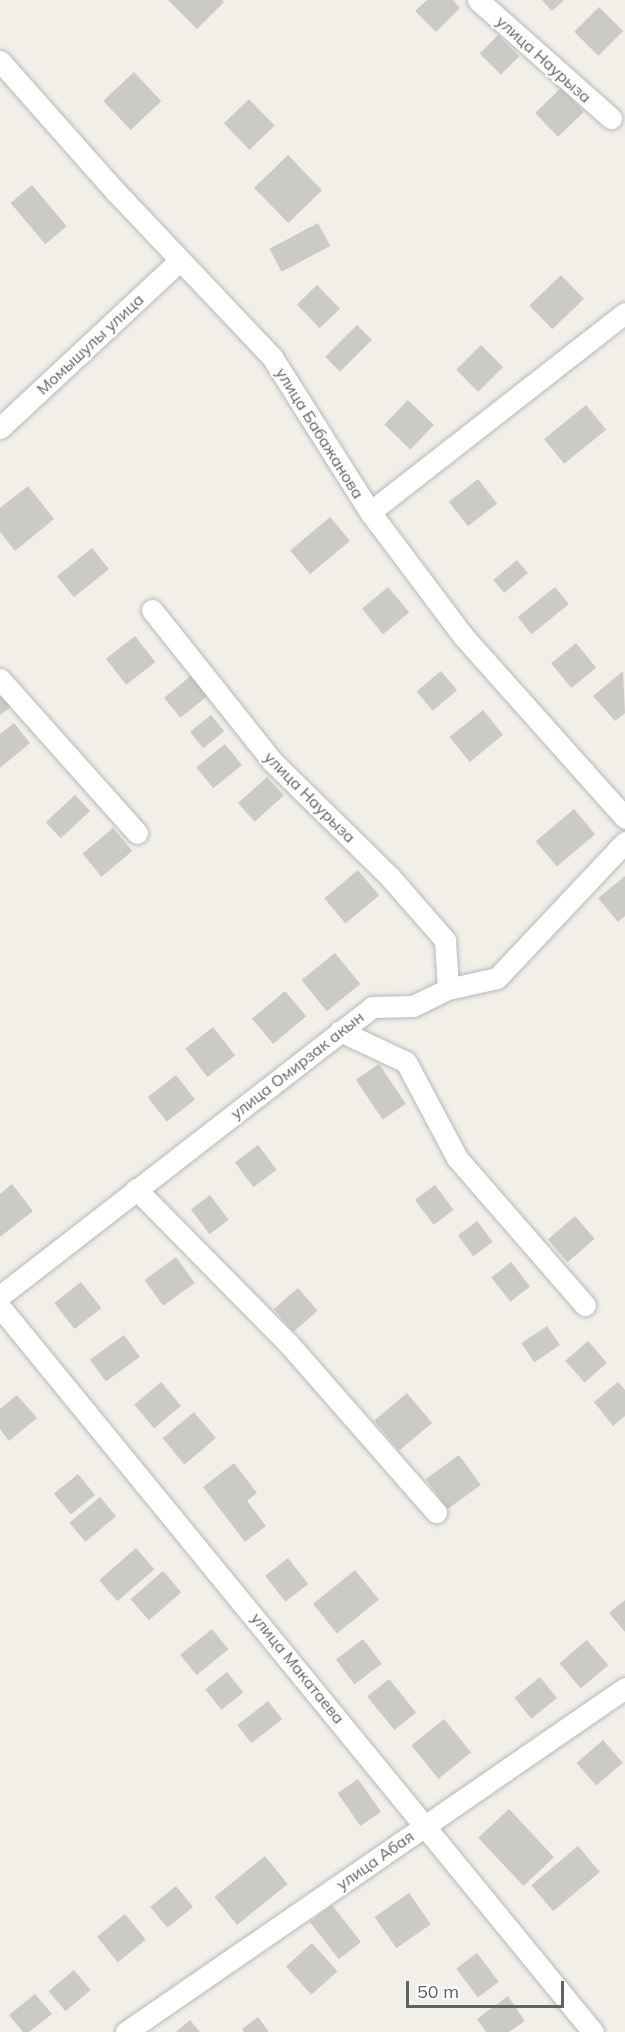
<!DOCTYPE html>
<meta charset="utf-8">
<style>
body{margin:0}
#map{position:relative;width:625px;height:2032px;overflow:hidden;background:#f1efe8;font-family:Mulish,sans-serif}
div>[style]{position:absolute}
.building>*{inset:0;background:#cccac5;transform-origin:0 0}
.roads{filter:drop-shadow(0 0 2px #b5b8bc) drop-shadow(0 0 2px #b5b8bc)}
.minor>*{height:21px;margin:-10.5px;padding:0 10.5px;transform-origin:10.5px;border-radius:10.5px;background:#fff}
span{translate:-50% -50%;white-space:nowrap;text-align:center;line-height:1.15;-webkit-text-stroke:4.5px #fff;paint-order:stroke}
.street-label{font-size:16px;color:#5f6368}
.scale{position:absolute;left:406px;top:1981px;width:158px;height:27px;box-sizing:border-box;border:3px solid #5f6368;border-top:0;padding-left:8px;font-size:18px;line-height:21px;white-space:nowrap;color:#5f6368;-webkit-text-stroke:4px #fff;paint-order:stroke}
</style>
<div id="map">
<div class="building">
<i style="clip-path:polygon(168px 0,222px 0,224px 2px,197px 29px)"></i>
<i style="clip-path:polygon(427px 0,453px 0,460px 8px,436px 32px,415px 11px)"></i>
<i style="clip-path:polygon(542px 0,564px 0,552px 11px)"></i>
<i style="left:599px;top:7px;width:34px;height:35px;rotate:45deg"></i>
<i style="left:498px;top:35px;width:30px;height:26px;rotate:45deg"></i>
<i style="left:134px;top:72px;width:40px;height:42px;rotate:47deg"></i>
<i style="left:561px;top:88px;width:33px;height:36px;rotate:46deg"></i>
<i style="left:249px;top:99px;width:37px;height:35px;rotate:46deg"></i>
<i style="left:288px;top:155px;width:49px;height:47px;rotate:46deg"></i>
<i style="left:32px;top:185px;width:54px;height:28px;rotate:50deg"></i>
<i style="left:318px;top:223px;width:26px;height:55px;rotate:62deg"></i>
<i style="left:561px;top:275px;width:33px;height:44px;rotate:46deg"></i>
<i style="left:317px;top:285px;width:33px;height:28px;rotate:46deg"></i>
<i style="left:357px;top:325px;width:21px;height:45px;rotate:45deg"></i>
<i style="left:481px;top:345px;width:31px;height:35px;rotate:45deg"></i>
<i style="left:408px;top:400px;width:36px;height:34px;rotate:44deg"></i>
<i style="left:586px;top:405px;width:32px;height:54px;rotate:51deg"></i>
<i style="left:478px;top:479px;width:31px;height:37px;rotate:52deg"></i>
<i style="clip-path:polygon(28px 486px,54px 519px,15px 551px,0 532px,0 508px)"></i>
<i style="left:330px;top:517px;width:31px;height:52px;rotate:50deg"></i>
<i style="left:92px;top:548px;width:27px;height:45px;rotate:51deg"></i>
<i style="left:517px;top:560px;width:17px;height:31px;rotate:50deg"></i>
<i style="left:388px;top:587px;width:33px;height:34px;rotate:50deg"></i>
<i style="left:555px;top:587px;width:22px;height:48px;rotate:51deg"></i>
<i style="left:135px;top:636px;width:33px;height:37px;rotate:52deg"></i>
<i style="left:576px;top:643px;width:32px;height:32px;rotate:51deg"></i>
<i style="left:441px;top:671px;width:25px;height:32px;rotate:50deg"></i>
<i style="clip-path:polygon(623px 671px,625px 713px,615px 721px,593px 696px)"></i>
<i style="left:192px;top:675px;width:26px;height:36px;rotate:51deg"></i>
<i style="clip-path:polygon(0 692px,12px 706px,0 715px)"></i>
<i style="left:483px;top:710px;width:32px;height:43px;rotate:51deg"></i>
<i style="left:211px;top:715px;width:21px;height:27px;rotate:51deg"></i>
<i style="clip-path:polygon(14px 723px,30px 743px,0 768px,0 734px)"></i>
<i style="left:225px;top:744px;width:27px;height:37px;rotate:51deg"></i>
<i style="left:267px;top:777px;width:25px;height:39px;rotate:48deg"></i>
<i style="left:75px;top:795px;width:22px;height:40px;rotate:47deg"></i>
<i style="left:574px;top:809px;width:33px;height:50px;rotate:50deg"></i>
<i style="left:113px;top:828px;width:30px;height:40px;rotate:50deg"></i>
<i style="left:358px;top:870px;width:33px;height:44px;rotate:50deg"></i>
<i style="clip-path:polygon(625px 876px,625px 916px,618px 922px,598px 898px)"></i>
<i style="left:335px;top:953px;width:40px;height:43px;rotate:51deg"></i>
<i style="left:285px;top:991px;width:33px;height:43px;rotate:50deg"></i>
<i style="left:213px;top:1027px;width:36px;height:35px;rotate:52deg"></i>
<i style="left:379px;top:1064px;width:48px;height:28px;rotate:56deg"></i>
<i style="left:176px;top:1075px;width:31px;height:36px;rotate:52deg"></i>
<i style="left:258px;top:1145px;width:31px;height:29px;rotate:53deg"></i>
<i style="clip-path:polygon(12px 1184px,33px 1211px,0 1237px,0 1194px)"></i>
<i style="left:435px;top:1185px;width:31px;height:25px;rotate:53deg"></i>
<i style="left:210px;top:1195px;width:31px;height:24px;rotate:53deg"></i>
<i style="left:575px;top:1216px;width:30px;height:36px;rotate:49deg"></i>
<i style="left:477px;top:1221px;width:26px;height:24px;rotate:53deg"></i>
<i style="left:176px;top:1257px;width:32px;height:39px;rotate:54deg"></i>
<i style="left:511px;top:1262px;width:31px;height:25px;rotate:52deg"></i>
<i style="left:81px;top:1282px;width:33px;height:34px;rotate:52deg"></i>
<i style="left:298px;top:1288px;width:30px;height:32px;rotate:49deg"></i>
<i style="left:547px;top:1326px;width:23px;height:31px;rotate:56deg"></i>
<i style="left:124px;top:1335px;width:27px;height:42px;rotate:54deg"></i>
<i style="left:588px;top:1341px;width:29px;height:30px;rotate:49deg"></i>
<i style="left:161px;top:1382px;width:31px;height:35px;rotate:50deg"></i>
<i style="clip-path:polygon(618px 1382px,625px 1390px,625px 1416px,613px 1426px,594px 1402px)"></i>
<i style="left:407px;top:1393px;width:39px;height:43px;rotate:50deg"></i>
<i style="clip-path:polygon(17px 1395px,37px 1418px,9px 1441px,0 1429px,0 1409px)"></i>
<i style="left:194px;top:1412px;width:34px;height:41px;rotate:50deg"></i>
<i style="left:459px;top:1455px;width:37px;height:41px;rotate:54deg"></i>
<i style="clip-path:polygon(234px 1463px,257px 1493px,247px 1501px,266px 1526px,245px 1542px,203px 1487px)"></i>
<i style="left:78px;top:1474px;width:27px;height:31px;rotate:51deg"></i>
<i style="left:100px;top:1497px;width:25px;height:40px;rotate:50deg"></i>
<i style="left:136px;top:1548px;width:28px;height:49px;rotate:49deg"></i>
<i style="left:288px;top:1558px;width:33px;height:29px;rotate:52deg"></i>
<i style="left:355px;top:1570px;width:38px;height:54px;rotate:51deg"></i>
<i style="left:163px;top:1571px;width:28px;height:43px;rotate:49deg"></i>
<i style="clip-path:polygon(625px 1600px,625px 1632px,609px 1613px)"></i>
<i style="left:212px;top:1629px;width:26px;height:41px;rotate:51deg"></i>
<i style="left:363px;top:1639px;width:31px;height:34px;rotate:53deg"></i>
<i style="left:587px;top:1640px;width:33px;height:36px;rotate:50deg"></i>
<i style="left:227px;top:1672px;width:26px;height:28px;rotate:51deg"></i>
<i style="left:540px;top:1677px;width:27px;height:33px;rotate:51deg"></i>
<i style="left:389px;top:1679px;width:43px;height:28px;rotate:51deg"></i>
<i style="left:268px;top:1701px;width:23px;height:39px;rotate:52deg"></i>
<i style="left:444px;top:1719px;width:43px;height:42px;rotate:51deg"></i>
<i style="left:603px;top:1740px;width:30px;height:35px;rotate:49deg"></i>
<i style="left:358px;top:1779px;width:40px;height:25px;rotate:55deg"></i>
<i style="left:509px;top:1809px;width:66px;height:42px;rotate:47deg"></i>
<i style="left:578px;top:1846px;width:34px;height:61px;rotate:50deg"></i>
<i style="left:265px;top:1856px;width:36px;height:65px;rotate:51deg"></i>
<i style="left:176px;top:1886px;width:27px;height:33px;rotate:51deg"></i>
<i style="left:409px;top:1893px;width:38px;height:42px;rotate:55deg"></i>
<i style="left:332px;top:1905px;width:47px;height:28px;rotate:52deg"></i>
<i style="left:125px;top:1914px;width:33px;height:36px;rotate:51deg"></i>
<i style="left:312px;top:1943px;width:38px;height:35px;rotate:48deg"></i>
<i style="left:477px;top:1953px;width:36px;height:26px;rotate:53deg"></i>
<i style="left:74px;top:1970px;width:26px;height:33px;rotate:50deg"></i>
<i style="clip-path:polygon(35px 1994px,52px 2014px,29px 2032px,23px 2032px,9px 2015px)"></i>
<i style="clip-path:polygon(508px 1996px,525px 2021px,509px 2032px,486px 2032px,477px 2019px)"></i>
<i style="clip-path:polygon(258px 2017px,269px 2032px,244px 2032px,242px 2029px)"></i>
<i style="clip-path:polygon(190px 2020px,200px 2032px,176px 2032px)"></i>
</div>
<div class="roads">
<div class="minor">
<i style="left:478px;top:0;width:178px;rotate:41.6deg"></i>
<i style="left:0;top:61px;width:174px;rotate:48.5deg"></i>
<i style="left:115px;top:191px;width:228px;rotate:46.6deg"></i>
<i style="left:272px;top:357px;width:183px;rotate:57.7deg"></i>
<i style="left:370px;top:512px;width:156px;rotate:53.1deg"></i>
<i style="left:464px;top:637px;width:242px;rotate:48.3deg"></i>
<i style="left:0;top:428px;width:246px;rotate:-43deg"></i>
<i style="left:370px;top:512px;width:323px;rotate:-38deg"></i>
<i style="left:152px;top:610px;width:193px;rotate:51.5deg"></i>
<i style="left:272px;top:761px;width:165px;rotate:44.5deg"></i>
<i style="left:390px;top:877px;width:84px;rotate:48.9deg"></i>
<i style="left:445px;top:940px;width:49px;rotate:86.5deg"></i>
<i style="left:0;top:679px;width:206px;rotate:48.3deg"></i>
<i style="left:340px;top:1031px;width:73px;rotate:25.2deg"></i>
<i style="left:406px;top:1062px;width:109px;rotate:62deg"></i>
<i style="left:457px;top:1158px;width:195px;rotate:49deg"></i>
<i style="left:136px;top:1189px;width:216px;rotate:45.4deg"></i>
<i style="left:288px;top:1343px;width:225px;rotate:48.8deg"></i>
<i style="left:0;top:1296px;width:471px;rotate:-37.8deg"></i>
<i style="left:372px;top:1007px;width:41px;rotate:-1.4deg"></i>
<i style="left:413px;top:1006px;width:39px;rotate:-26deg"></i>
<i style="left:448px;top:989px;width:50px;rotate:-12.7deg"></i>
<i style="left:497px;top:978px;width:187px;rotate:-46.7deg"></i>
<i style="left:0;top:1307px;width:937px;rotate:50.72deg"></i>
<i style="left:126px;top:2032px;width:606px;rotate:-34.58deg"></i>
</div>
</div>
<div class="street-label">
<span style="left:544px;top:59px;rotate:42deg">улица Наурыза</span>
<span style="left:90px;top:344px;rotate:-43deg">Момышулы улица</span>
<span style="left:320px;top:433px;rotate:58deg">улица Бабажанова</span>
<span style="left:310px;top:797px;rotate:45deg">улица Наурыза</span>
<span style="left:297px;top:1065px;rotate:-38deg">улица Омирзак акын</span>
<span style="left:298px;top:1668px;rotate:51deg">улица Макатаева</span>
<span style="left:375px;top:1860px;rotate:-35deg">улица Абая</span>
</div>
<div class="scale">50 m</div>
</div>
